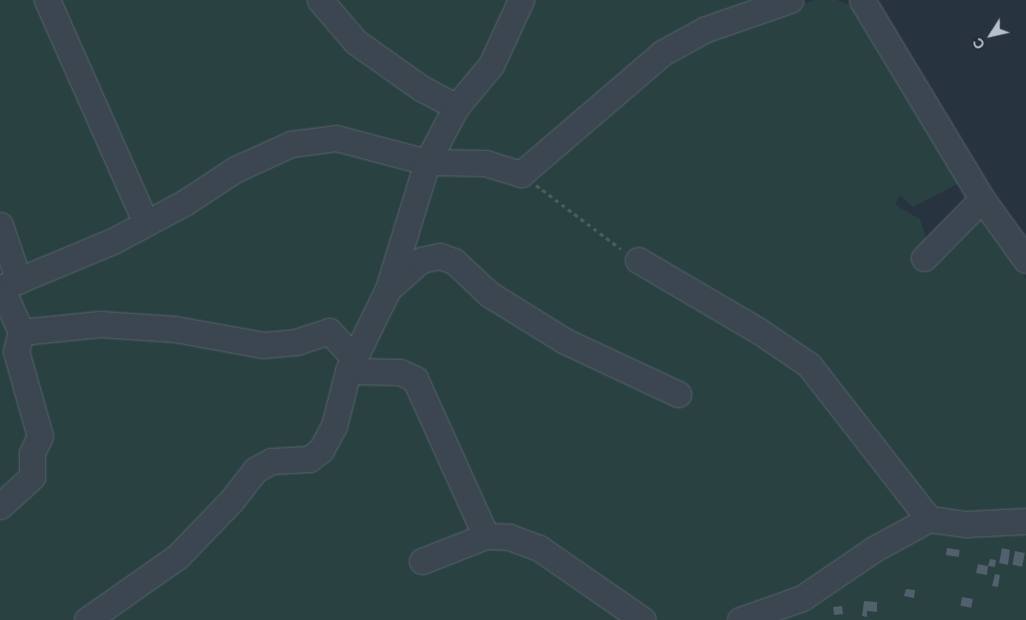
<!DOCTYPE html>
<meta charset="utf-8">
<style>
body{margin:0}
#map{position:relative;width:1026px;height:620px;overflow:hidden;background:#273440;font-family:Helvetica,sans-serif}
div>[style]{position:absolute}
.green>*{inset:0;background:#294141}
.building>*{inset:0;background:#525f6d;transform-origin:0 0}
.path>*{height:3px;margin-top:-1.5px;transform-origin:0;background:repeating-linear-gradient(90deg,#475d5e 0 4px,transparent 0 8px)}
.roads{filter:drop-shadow(0 0 1px #59646d) drop-shadow(0 0 1px #59646d)}
.minor>*{height:25px;margin:-12.5px;padding:0 12.5px;transform-origin:12.5px;border-radius:12.5px;background:#3b4650}
span{translate:-50% -50%;white-space:nowrap;text-align:center;line-height:1.15;-webkit-text-stroke:4px #202b35;paint-order:stroke}
.north{position:absolute;left:966px;top:10px;width:50px;height:50px;-webkit-text-stroke:4px #202b35;paint-order:stroke;rotate:235deg;font-size:14px;font-weight:700;line-height:20px;text-align:center;color:#b8c1ca}
.north::after{content:'';display:block;margin:auto;width:18px;height:22px;background:#b8c1ca;clip-path:polygon(50% 0,100% 100%,50% 72%,0 100%)}
</style>
<div id="map">
<div class="green">
<i style="clip-path:polygon(0 0,780px 0,783px 9px,816px 0,837px 0,857px 8px,961px 182px,913px 207px,900px 195px,895px 205px,920px 219px,927px 242px,980px 216px,999px 231px,1026px 279px,1026px 620px,0 620px)"></i>
</div>
<div class="building">
<i style="left:947px;top:548px;width:13px;height:7px;rotate:9deg"></i>
<i style="clip-path:polygon(1002px 548px,1010px 550px,1008px 565px,999px 563px)"></i>
<i style="left:1015px;top:551px;width:10px;height:14px;rotate:11deg"></i>
<i style="clip-path:polygon(990px 559px,996px 560px,995px 567px,988px 566px,987px 575px,976px 573px,978px 564px,988px 566px)"></i>
<i style="clip-path:polygon(995px 574px,1000px 575px,998px 587px,992px 586px)"></i>
<i style="clip-path:polygon(906px 589px,915px 590px,914px 598px,904px 596px)"></i>
<i style="left:962px;top:597px;width:11px;height:9px;rotate:10deg"></i>
<i style="clip-path:polygon(864px 601px,877px 602px,877px 612px,867px 611px,867px 617px,862px 616px)"></i>
<i style="left:842px;top:606px;width:8px;height:9px;rotate:83deg"></i>
</div>
<div class="path">
<i style="left:536px;top:185px;width:106px;rotate:37deg"></i>
</div>
<div class="roads">
<div class="minor">
<i style="left:47px;top:0;width:244px;rotate:66.1deg"></i>
<i style="left:320px;top:0;width:55px;rotate:49.4deg"></i>
<i style="left:356px;top:42px;width:80px;rotate:35.3deg"></i>
<i style="left:421px;top:88px;width:40px;rotate:28deg"></i>
<i style="left:862px;top:0;width:232px;rotate:58.9deg"></i>
<i style="left:982px;top:199px;width:75px;rotate:54.2deg"></i>
<i style="left:0;top:225px;width:59px;rotate:71.3deg"></i>
<i style="left:924px;top:258px;width:83px;rotate:-45.5deg"></i>
<i style="left:638px;top:260px;width:140px;rotate:30.4deg"></i>
<i style="left:759px;top:331px;width:60px;rotate:34.2deg"></i>
<i style="left:809px;top:365px;width:195px;rotate:52.1deg"></i>
<i style="left:929px;top:519px;width:37px;rotate:8deg"></i>
<i style="left:966px;top:524px;width:60px;rotate:-2.9deg"></i>
<i style="left:0;top:288px;width:122px;rotate:-22.6deg"></i>
<i style="left:113px;top:241px;width:81px;rotate:-28.2deg"></i>
<i style="left:184px;top:203px;width:62px;rotate:-33.2deg"></i>
<i style="left:236px;top:169px;width:60px;rotate:-24.4deg"></i>
<i style="left:291px;top:144px;width:45px;rotate:-7.6deg"></i>
<i style="left:336px;top:138px;width:94px;rotate:14.8deg"></i>
<i style="left:427px;top:162px;width:58px;rotate:1deg"></i>
<i style="left:485px;top:163px;width:38px;rotate:17deg"></i>
<i style="left:521px;top:174px;width:186px;rotate:-40.6deg"></i>
<i style="left:662px;top:53px;width:50px;rotate:-28.6deg"></i>
<i style="left:706px;top:29px;width:89px;rotate:-19deg"></i>
<i style="left:388px;top:289px;width:44px;rotate:-41.3deg"></i>
<i style="left:421px;top:260px;width:19px;rotate:-12deg"></i>
<i style="left:440px;top:256px;width:15px;rotate:20deg"></i>
<i style="left:454px;top:261px;width:48px;rotate:43.3deg"></i>
<i style="left:489px;top:294px;width:89px;rotate:31.7deg"></i>
<i style="left:565px;top:341px;width:125px;rotate:25.1deg"></i>
<i style="left:0;top:295px;width:7px;rotate:27deg"></i>
<i style="left:6px;top:298px;width:37px;rotate:66deg"></i>
<i style="left:21px;top:332px;width:79px;rotate:-5.8deg"></i>
<i style="left:100px;top:324px;width:75px;rotate:3.8deg"></i>
<i style="left:175px;top:329px;width:89px;rotate:10.3deg"></i>
<i style="left:263px;top:345px;width:33px;rotate:-5deg"></i>
<i style="left:296px;top:342px;width:35px;rotate:-18deg"></i>
<i style="left:329px;top:331px;width:37px;rotate:47deg"></i>
<i style="left:348px;top:371px;width:52px;rotate:1.1deg"></i>
<i style="left:400px;top:372px;width:17px;rotate:25deg"></i>
<i style="left:415px;top:379px;width:172px;rotate:65.7deg"></i>
<i style="left:486px;top:536px;width:23px;rotate:2deg"></i>
<i style="left:509px;top:537px;width:32px;rotate:20deg"></i>
<i style="left:539px;top:548px;width:126px;rotate:34.7deg"></i>
<i style="left:0;top:506px;width:43px;rotate:-42.2deg"></i>
<i style="left:32px;top:477px;width:24px;rotate:-90deg"></i>
<i style="left:32px;top:453px;width:19px;rotate:-65deg"></i>
<i style="left:40px;top:436px;width:88px;rotate:-105.8deg"></i>
<i style="left:16px;top:351px;width:20px;rotate:-75deg"></i>
<i style="left:422px;top:561px;width:69px;rotate:-21.3deg"></i>
<i style="left:87px;top:620px;width:111px;rotate:-35.1deg"></i>
<i style="left:178px;top:556px;width:76px;rotate:-46.1deg"></i>
<i style="left:231px;top:501px;width:39px;rotate:-52deg"></i>
<i style="left:255px;top:470px;width:18px;rotate:-29deg"></i>
<i style="left:271px;top:461px;width:38px;rotate:-3deg"></i>
<i style="left:309px;top:459px;width:15px;rotate:-37deg"></i>
<i style="left:321px;top:450px;width:27px;rotate:-62deg"></i>
<i style="left:334px;top:426px;width:57px;rotate:-75.7deg"></i>
<i style="left:348px;top:371px;width:91px;rotate:-64deg"></i>
<i style="left:388px;top:289px;width:133px;rotate:-72.9deg"></i>
<i style="left:427px;top:162px;width:62px;rotate:-62.2deg"></i>
<i style="left:456px;top:107px;width:55px;rotate:-50.2deg"></i>
<i style="left:491px;top:65px;width:72px;rotate:-65.2deg"></i>
<i style="left:740px;top:620px;width:66px;rotate:-19.5deg"></i>
<i style="left:802px;top:598px;width:87px;rotate:-34.2deg"></i>
<i style="left:874px;top:549px;width:63px;rotate:-28.6deg"></i>
</div>
</div>
<div class="north">С</div>
</div>
